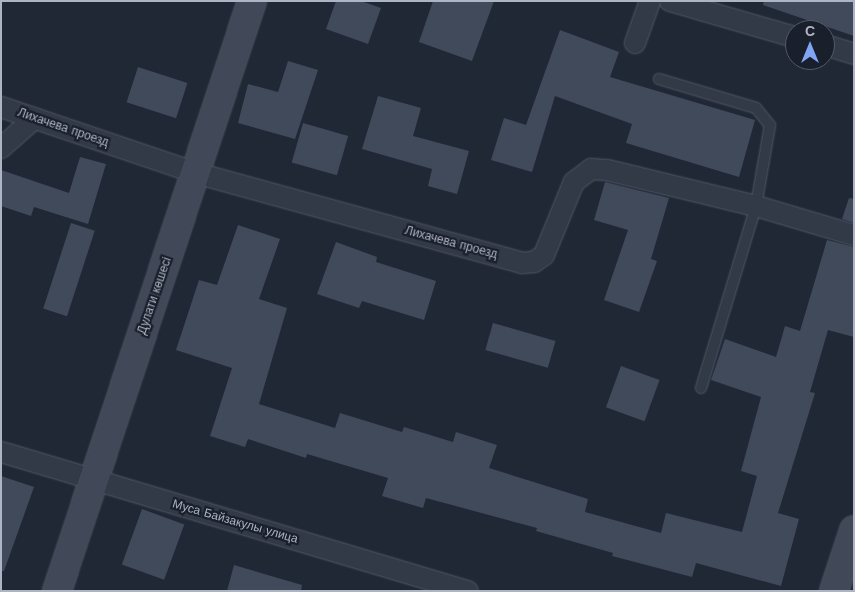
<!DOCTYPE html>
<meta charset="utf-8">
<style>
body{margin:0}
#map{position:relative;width:855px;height:592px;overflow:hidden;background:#202836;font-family:"Work Sans",sans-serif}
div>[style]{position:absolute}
.building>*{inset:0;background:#414a5b;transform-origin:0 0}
.roads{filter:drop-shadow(0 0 1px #515764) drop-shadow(0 0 1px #515764)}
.lane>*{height:10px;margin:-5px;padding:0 5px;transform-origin:5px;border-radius:5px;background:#333a47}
.street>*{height:20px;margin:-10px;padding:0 10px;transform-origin:10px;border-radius:10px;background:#333a47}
.secondary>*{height:28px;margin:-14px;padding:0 14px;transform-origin:14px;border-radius:14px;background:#414959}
span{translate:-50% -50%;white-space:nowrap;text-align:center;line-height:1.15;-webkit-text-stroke:4.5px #191f2b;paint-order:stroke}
.street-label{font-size:12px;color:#adb4c3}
.frame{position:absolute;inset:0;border:2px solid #adb4c3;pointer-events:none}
.north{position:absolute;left:785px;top:20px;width:50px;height:50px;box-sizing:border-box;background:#191f2b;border:1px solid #545b68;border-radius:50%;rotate:0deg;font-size:14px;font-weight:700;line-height:20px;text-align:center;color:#adb4c3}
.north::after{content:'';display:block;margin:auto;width:18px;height:22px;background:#80a5f5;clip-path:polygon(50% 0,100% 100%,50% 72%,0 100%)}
</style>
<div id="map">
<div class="building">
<i style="clip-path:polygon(336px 1px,361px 1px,381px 8px,368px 44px,326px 29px)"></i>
<i style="clip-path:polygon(433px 1px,494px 1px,472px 61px,419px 42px)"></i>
<i style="clip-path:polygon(764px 1px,854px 1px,854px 36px,763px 5px)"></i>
<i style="clip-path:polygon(560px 30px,619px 52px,610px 77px,755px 120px,739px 177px,626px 143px,632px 124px,555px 96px,532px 172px,491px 160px,504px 118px,526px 125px)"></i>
<i style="clip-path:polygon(288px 61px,318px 70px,295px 139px,238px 123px,248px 84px,278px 92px)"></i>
<i style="left:138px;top:67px;width:52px;height:37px;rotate:18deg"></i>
<i style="clip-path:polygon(378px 96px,421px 108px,413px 136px,469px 151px,457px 194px,428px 186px,432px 169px,362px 149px)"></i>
<i style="left:303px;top:123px;width:47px;height:41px;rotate:16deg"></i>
<i style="clip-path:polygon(80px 157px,106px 164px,88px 224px,34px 207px,31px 216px,1px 206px,1px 170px,69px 193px)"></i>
<i style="clip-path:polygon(605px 182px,669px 198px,651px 259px,657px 261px,639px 312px,604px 300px,628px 230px,594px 220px)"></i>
<i style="clip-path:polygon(849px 198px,854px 199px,854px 223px,842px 219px)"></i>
<i style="left:71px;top:223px;width:25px;height:90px;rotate:18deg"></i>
<i style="clip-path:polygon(238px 225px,280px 239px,259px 299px,287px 308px,259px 404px,335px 428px,340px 413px,402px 432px,404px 427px,453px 442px,456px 432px,497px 445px,489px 468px,588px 499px,585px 512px,661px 533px,666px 513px,742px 532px,757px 476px,741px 471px,761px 397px,711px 380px,725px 339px,776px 357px,785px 326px,800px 331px,827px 240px,854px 247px,854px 337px,828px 330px,810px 392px,815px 393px,778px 513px,799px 519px,781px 586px,696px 563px,692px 577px,612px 556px,613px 553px,536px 531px,537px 528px,426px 498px,423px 508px,382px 496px,388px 478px,307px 454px,306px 458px,248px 439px,245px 447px,210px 436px,232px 368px,176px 350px,199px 280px,217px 285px)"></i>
<i style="clip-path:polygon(336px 242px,377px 257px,376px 262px,436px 281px,424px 320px,362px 301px,359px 308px,317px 294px)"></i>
<i style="left:493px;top:323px;width:65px;height:28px;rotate:16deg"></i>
<i style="left:621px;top:366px;width:41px;height:44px;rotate:20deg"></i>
<i style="clip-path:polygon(1px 476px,34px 487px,4px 571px,1px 571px)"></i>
<i style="left:142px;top:509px;width:45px;height:59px;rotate:20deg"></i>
<i style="clip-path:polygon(234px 565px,302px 585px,301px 591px,227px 591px)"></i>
</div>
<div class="roads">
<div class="lane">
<i style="left:659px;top:79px;width:101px;rotate:16.6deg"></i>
<i style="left:756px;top:108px;width:22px;rotate:51deg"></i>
<i style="left:770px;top:125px;width:82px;rotate:99.8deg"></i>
<i style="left:756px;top:206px;width:190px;rotate:106.8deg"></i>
</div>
<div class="street">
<i style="left:670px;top:1px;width:130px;rotate:16.1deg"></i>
<i style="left:635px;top:43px;width:45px;rotate:-70.3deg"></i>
<i style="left:825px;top:45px;width:30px;rotate:17deg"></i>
<i style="left:1px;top:107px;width:206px;rotate:18.7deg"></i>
<i style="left:196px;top:173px;width:338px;rotate:15.4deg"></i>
<i style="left:522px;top:263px;width:12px;rotate:-5deg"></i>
<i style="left:534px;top:262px;width:12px;rotate:-35deg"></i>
<i style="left:544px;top:255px;width:79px;rotate:-67.7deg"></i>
<i style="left:574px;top:182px;width:21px;rotate:-37deg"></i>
<i style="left:591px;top:169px;width:16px;rotate:4deg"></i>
<i style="left:607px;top:170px;width:153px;rotate:13.6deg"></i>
<i style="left:756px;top:206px;width:102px;rotate:16.5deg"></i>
<i style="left:1px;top:148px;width:45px;rotate:-41.4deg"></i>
<i style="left:1px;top:452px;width:487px;rotate:16.6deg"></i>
</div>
<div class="secondary">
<i style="left:57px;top:591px;width:621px;rotate:-71.71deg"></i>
<i style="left:834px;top:591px;width:64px;rotate:-71.8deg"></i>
</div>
</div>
<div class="street-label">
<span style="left:63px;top:128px;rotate:19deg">Лихачева проезд</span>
<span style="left:451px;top:243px;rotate:15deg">Лихачева проезд</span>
<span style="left:155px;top:296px;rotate:-71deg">Дулати көшесі</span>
<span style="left:235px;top:522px;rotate:16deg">Муса Байзакулы улица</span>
</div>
<div class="frame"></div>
<div class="north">С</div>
</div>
